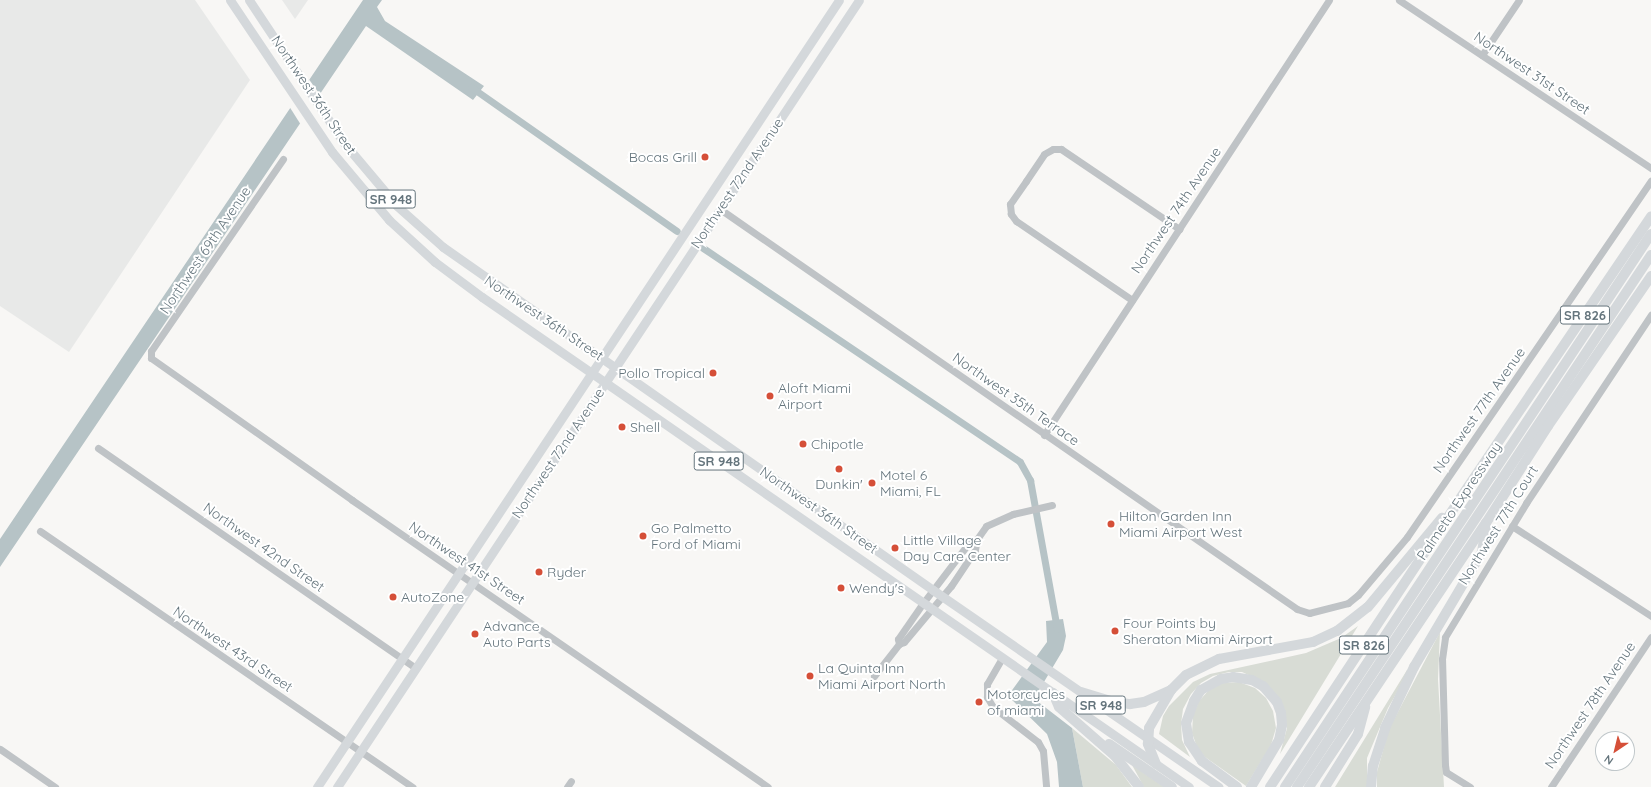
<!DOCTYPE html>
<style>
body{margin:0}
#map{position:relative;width:1651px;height:787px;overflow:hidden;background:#f8f7f5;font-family:Quicksand,sans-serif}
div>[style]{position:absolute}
.built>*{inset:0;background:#e8e9e8}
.green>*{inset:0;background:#d8dcd5}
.water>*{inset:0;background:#b6c3c6}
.pier>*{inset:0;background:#f8f7f5}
.canal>*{height:7px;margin:-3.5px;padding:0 3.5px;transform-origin:3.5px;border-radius:3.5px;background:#b6c3c6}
.minor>*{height:7px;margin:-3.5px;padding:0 3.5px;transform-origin:3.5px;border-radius:3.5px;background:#bfc3c6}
.major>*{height:9px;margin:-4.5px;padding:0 4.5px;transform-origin:4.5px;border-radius:4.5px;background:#d4d8db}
.highway>*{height:10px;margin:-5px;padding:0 5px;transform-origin:5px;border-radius:5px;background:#d4d8db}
.dots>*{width:11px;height:11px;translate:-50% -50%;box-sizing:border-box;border:2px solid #fff;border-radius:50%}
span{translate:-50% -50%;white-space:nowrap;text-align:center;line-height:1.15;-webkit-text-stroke:4px #fff;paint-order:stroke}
.shield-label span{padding:1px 3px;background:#fff;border:1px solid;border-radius:3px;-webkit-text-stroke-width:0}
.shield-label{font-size:13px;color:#65757d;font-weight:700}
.street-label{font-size:14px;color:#65757d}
.poi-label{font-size:14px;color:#65757d}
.right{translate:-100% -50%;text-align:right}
.left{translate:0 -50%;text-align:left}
.north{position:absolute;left:1595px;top:731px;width:40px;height:40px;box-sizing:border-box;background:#fff;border:1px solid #c1c8cb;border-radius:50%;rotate:215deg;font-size:11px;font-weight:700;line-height:16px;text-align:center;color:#65757d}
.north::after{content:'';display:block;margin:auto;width:14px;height:18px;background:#d54f38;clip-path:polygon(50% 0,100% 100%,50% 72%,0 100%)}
</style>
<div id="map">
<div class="built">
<i style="clip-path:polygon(0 0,195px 0,250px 80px,69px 352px,0 306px)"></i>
<i style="clip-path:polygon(282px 0,308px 0,295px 19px)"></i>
</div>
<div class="green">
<i style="clip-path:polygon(1358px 626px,1280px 754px,1287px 728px,1282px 703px,1266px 683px,1242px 672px,1229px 672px,1213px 676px,1201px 683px,1191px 694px,1183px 709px,1181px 724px,1182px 740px,1190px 757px,1159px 734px,1163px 716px,1169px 706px,1193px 682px,1210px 674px,1306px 653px,1341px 638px)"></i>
<i style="clip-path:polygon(1440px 632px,1438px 679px,1444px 787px,1377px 787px,1377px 772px,1389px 729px)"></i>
<i style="clip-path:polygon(1407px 670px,1410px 670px,1388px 708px,1367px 758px,1367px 787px,1335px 787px)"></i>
<i style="clip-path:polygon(1239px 682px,1255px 688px,1266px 698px,1273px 711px,1276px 728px,1271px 745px,1246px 786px,1205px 757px,1197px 747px,1192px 733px,1193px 716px,1199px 701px,1208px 691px,1222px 683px)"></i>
<i style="clip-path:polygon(1072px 728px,1116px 765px,1132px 787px,1083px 787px)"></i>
<i style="clip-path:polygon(1132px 765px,1164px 787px,1144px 787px)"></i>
</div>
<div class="water">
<i style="clip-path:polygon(363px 0,382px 0,377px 7px,385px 21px,484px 86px,473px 100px,366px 26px,0 567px,0 539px)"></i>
<i style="clip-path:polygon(1063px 619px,1066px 636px,1063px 650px,1035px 697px,1037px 701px,1072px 728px,1083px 787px,1059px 787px,1057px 762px,1047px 734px,1010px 698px,1010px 693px,1047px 642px,1046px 621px)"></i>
</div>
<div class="pier">
<i style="clip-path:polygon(308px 78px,321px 96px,301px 125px,289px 106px)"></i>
</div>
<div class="canal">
<i style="left:471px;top:87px;width:251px;rotate:35deg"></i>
<i style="left:703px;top:248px;width:382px;rotate:34deg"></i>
<i style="left:1020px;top:462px;width:21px;rotate:61deg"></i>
<i style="left:1030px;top:480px;width:151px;rotate:79.7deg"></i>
</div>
<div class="minor">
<i style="left:1399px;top:0;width:303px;rotate:33.7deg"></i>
<i style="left:1482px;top:55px;width:66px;rotate:-56.1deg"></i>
<i style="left:283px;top:159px;width:233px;rotate:124.5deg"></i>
<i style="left:151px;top:351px;width:7px;rotate:90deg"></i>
<i style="left:151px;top:358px;width:246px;rotate:35.2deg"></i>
<i style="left:352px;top:500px;width:505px;rotate:34.6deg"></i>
<i style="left:720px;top:209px;width:702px;rotate:34.73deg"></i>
<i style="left:1297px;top:609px;width:13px;rotate:18deg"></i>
<i style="left:1309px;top:613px;width:40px;rotate:-14.4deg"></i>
<i style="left:1348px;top:603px;width:13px;rotate:-39deg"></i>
<i style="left:1358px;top:595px;width:76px;rotate:-49.8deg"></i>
<i style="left:1407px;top:537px;width:432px;rotate:-55.6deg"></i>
<i style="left:1132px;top:300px;width:140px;rotate:-145.7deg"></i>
<i style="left:1016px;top:221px;width:9px;rotate:-126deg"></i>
<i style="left:1011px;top:214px;width:10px;rotate:-96deg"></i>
<i style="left:1010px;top:204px;width:28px;rotate:-55deg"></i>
<i style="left:1026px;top:181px;width:32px;rotate:-56deg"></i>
<i style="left:1044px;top:154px;width:10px;rotate:-29deg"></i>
<i style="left:1053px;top:149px;width:8px"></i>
<i style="left:1061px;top:149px;width:143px;rotate:34.1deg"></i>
<i style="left:1044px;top:435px;width:520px;rotate:-56.77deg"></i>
<i style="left:98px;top:448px;width:387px;rotate:34.7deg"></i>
<i style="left:1512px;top:526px;width:166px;rotate:32.9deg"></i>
<i style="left:40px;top:531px;width:452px;rotate:34.5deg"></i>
<i style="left:899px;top:644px;width:5px;rotate:-101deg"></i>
<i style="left:898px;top:639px;width:44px;rotate:-55.2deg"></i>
<i style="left:923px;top:603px;width:74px;rotate:-52.7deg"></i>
<i style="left:968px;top:544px;width:10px;rotate:-29deg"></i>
<i style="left:977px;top:539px;width:16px;rotate:-55deg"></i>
<i style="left:986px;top:526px;width:30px;rotate:-24deg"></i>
<i style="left:1013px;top:514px;width:40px;rotate:-13deg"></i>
<i style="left:1002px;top:658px;width:30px;rotate:120deg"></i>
<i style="left:987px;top:684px;width:13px;rotate:90deg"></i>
<i style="left:987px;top:697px;width:12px;rotate:59deg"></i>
<i style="left:993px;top:707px;width:57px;rotate:37.9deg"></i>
<i style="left:1038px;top:742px;width:10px;rotate:61deg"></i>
<i style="left:1043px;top:751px;width:36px;rotate:85deg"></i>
<i style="left:874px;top:676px;width:41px;rotate:-52deg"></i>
<i style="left:899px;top:644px;width:5px;rotate:-22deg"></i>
<i style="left:904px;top:642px;width:73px;rotate:-50deg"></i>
<i style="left:951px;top:586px;width:43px;rotate:-56.3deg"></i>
<i style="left:975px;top:550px;width:11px;rotate:-80deg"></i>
<i style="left:0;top:749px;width:67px;rotate:34.6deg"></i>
<i style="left:567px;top:787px;width:7px;rotate:-56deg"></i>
<i style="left:1470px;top:787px;width:28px;rotate:-148deg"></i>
<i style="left:1446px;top:772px;width:7px;rotate:-98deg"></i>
<i style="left:1445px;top:765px;width:106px;rotate:-91.6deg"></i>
<i style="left:1442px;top:659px;width:22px;rotate:-82deg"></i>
<i style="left:1445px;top:637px;width:157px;rotate:-58.8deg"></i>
<i style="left:1526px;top:503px;width:226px;rotate:-56.4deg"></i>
<i style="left:1551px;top:787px;width:180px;rotate:-56.3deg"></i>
</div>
<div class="major">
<i style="left:230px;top:0;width:183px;rotate:56.1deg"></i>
<i style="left:332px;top:152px;width:89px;rotate:50deg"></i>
<i style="left:389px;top:220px;width:62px;rotate:42.4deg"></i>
<i style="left:435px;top:262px;width:59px;rotate:36.7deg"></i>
<i style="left:482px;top:297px;width:860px;rotate:34.72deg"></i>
<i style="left:249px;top:0;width:172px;rotate:56.4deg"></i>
<i style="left:344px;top:143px;width:82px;rotate:49.9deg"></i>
<i style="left:397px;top:206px;width:62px;rotate:41.7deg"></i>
<i style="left:443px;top:247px;width:598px;rotate:34.99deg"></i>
<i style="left:933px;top:590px;width:347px;rotate:34.6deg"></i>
<i style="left:317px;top:787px;width:944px;rotate:-56.44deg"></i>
<i style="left:337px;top:787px;width:944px;rotate:-56.44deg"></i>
</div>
<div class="highway">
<i style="left:1081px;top:692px;width:30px;rotate:17deg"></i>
<i style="left:1110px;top:701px;width:20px;rotate:9deg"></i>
<i style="left:1130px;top:704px;width:14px;rotate:-8deg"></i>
<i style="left:1144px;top:702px;width:30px;rotate:-24deg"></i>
<i style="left:1053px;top:693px;width:15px;rotate:67deg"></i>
<i style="left:1059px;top:707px;width:74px;rotate:41.2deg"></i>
<i style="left:1115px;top:756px;width:39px;rotate:52deg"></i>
<i style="left:1109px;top:744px;width:76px;rotate:34.3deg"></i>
<i style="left:1156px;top:764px;width:22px;rotate:-112deg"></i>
<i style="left:1148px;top:744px;width:16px;rotate:-86deg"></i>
<i style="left:1149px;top:728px;width:44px;rotate:-59.9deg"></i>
<i style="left:1171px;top:690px;width:21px;rotate:-45deg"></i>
<i style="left:1186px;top:675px;width:37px;rotate:-26deg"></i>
<i style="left:1219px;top:659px;width:96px;rotate:-10.3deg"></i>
<i style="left:1313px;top:642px;width:26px;rotate:-25deg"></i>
<i style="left:1337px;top:631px;width:39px;rotate:-38deg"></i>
<i style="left:1368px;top:607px;width:116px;rotate:-50.3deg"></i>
<i style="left:1237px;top:787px;width:44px;rotate:-143.4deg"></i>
<i style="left:1202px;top:761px;width:23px;rotate:-124deg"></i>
<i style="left:1189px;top:742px;width:19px;rotate:-99deg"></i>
<i style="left:1186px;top:723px;width:23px;rotate:-70deg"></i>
<i style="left:1194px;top:701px;width:13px;rotate:-58deg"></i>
<i style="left:1201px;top:690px;width:23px;rotate:-29deg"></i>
<i style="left:1221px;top:679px;width:12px;rotate:-9deg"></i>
<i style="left:1233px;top:677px;width:19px;rotate:9deg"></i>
<i style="left:1252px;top:680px;width:13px;rotate:29deg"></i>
<i style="left:1263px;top:686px;width:21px;rotate:49deg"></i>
<i style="left:1277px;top:702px;width:12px;rotate:70deg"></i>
<i style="left:1281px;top:713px;width:12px;rotate:85deg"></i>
<i style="left:1282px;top:725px;width:15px;rotate:101deg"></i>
<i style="left:1279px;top:740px;width:55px;rotate:120.8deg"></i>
<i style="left:1270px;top:787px;width:340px;rotate:-56.6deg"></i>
<i style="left:1457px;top:503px;width:346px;rotate:-55.9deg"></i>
<i style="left:1285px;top:787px;width:663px;rotate:-56.5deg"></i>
<i style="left:1297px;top:787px;width:639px;rotate:-56.36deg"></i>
<i style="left:1309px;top:787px;width:318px;rotate:-56.2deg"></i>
<i style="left:1486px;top:523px;width:115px;rotate:-57.4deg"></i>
<i style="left:1548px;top:426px;width:182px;rotate:-55.5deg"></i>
<i style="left:1325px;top:787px;width:62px;rotate:-58.1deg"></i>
<i style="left:1358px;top:734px;width:28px;rotate:-75deg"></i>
<i style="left:1371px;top:787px;width:21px;rotate:-85deg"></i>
<i style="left:1373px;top:766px;width:40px;rotate:-72deg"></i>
<i style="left:1385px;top:728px;width:68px;rotate:-64.6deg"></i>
<i style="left:1414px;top:667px;width:134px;rotate:-59.4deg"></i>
<i style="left:1482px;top:552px;width:26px;rotate:-81deg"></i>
</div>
<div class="dots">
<i style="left:705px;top:157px;background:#d54f38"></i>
<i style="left:713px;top:373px;background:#d54f38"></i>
<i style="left:770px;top:396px;background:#d54f38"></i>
<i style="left:622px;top:427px;background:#d54f38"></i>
<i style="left:803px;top:444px;background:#d54f38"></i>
<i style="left:839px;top:469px;background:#d54f38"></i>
<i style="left:872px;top:483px;background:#d54f38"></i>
<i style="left:1111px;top:524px;background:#d54f38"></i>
<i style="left:643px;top:536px;background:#d54f38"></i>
<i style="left:895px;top:548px;background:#d54f38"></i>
<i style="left:539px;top:572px;background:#d54f38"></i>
<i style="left:841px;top:588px;background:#d54f38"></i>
<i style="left:393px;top:597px;background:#d54f38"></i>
<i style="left:1115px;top:631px;background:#d54f38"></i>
<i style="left:475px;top:634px;background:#d54f38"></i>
<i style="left:810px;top:676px;background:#d54f38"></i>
<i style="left:979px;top:702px;background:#d54f38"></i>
</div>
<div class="shield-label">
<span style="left:391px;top:199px">SR 948</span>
<span style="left:1585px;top:315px">SR 826</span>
<span style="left:719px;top:461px">SR 948</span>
<span style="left:1364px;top:645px">SR 826</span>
<span style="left:1101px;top:705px">SR 948</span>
</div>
<div class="street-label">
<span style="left:1532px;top:73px;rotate:34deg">Northwest 31st Street</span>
<span style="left:314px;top:95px;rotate:56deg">Northwest 36th Street</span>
<span style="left:737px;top:183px;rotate:-56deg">Northwest 72nd Avenue</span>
<span style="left:1176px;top:210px;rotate:-56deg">Northwest 74th Avenue</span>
<span style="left:205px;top:250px;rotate:-56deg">Northwest 69th Avenue</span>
<span style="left:544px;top:318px;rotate:34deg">Northwest 36th Street</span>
<span style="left:1016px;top:399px;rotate:35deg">Northwest 35th Terrace</span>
<span style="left:1479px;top:410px;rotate:-55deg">Northwest 77th Avenue</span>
<span style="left:558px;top:453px;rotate:-56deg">Northwest 72nd Avenue</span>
<span style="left:1459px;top:501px;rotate:-56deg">Palmetto Expressway</span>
<span style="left:819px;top:510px;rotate:35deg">Northwest 36th Street</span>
<span style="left:1498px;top:525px;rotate:-58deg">Northwest 77th Court</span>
<span style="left:264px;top:547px;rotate:35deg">Northwest 42nd Street</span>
<span style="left:467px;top:563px;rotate:34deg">Northwest 41st Street</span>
<span style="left:233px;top:649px;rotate:34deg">Northwest 43rd Street</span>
<span style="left:1590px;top:705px;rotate:-56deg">Northwest 78th Avenue</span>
</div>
<div class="poi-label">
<span class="right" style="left:697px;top:157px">Bocas Grill</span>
<span class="right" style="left:705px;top:373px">Pollo Tropical</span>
<span class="left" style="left:778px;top:396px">Aloft Miami<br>Airport</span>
<span class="left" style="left:630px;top:427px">Shell</span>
<span class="left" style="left:811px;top:444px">Chipotle</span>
<span class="left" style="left:880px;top:483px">Motel 6<br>Miami, FL</span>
<span style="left:839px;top:484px">Dunkin'</span>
<span class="left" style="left:1119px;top:524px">Hilton Garden Inn<br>Miami Airport West</span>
<span class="left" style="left:651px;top:536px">Go Palmetto<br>Ford of Miami</span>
<span class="left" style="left:903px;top:548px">Little Village<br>Day Care Center</span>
<span class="left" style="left:547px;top:572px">Ryder</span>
<span class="left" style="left:849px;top:588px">Wendy's</span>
<span class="left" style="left:401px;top:597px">AutoZone</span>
<span class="left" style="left:1123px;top:631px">Four Points by<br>Sheraton Miami Airport</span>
<span class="left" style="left:483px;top:634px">Advance<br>Auto Parts</span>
<span class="left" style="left:818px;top:676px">La Quinta Inn<br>Miami Airport North</span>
<span class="left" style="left:987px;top:702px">Motorcycles<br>of miami</span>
</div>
<div class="north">N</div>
</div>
